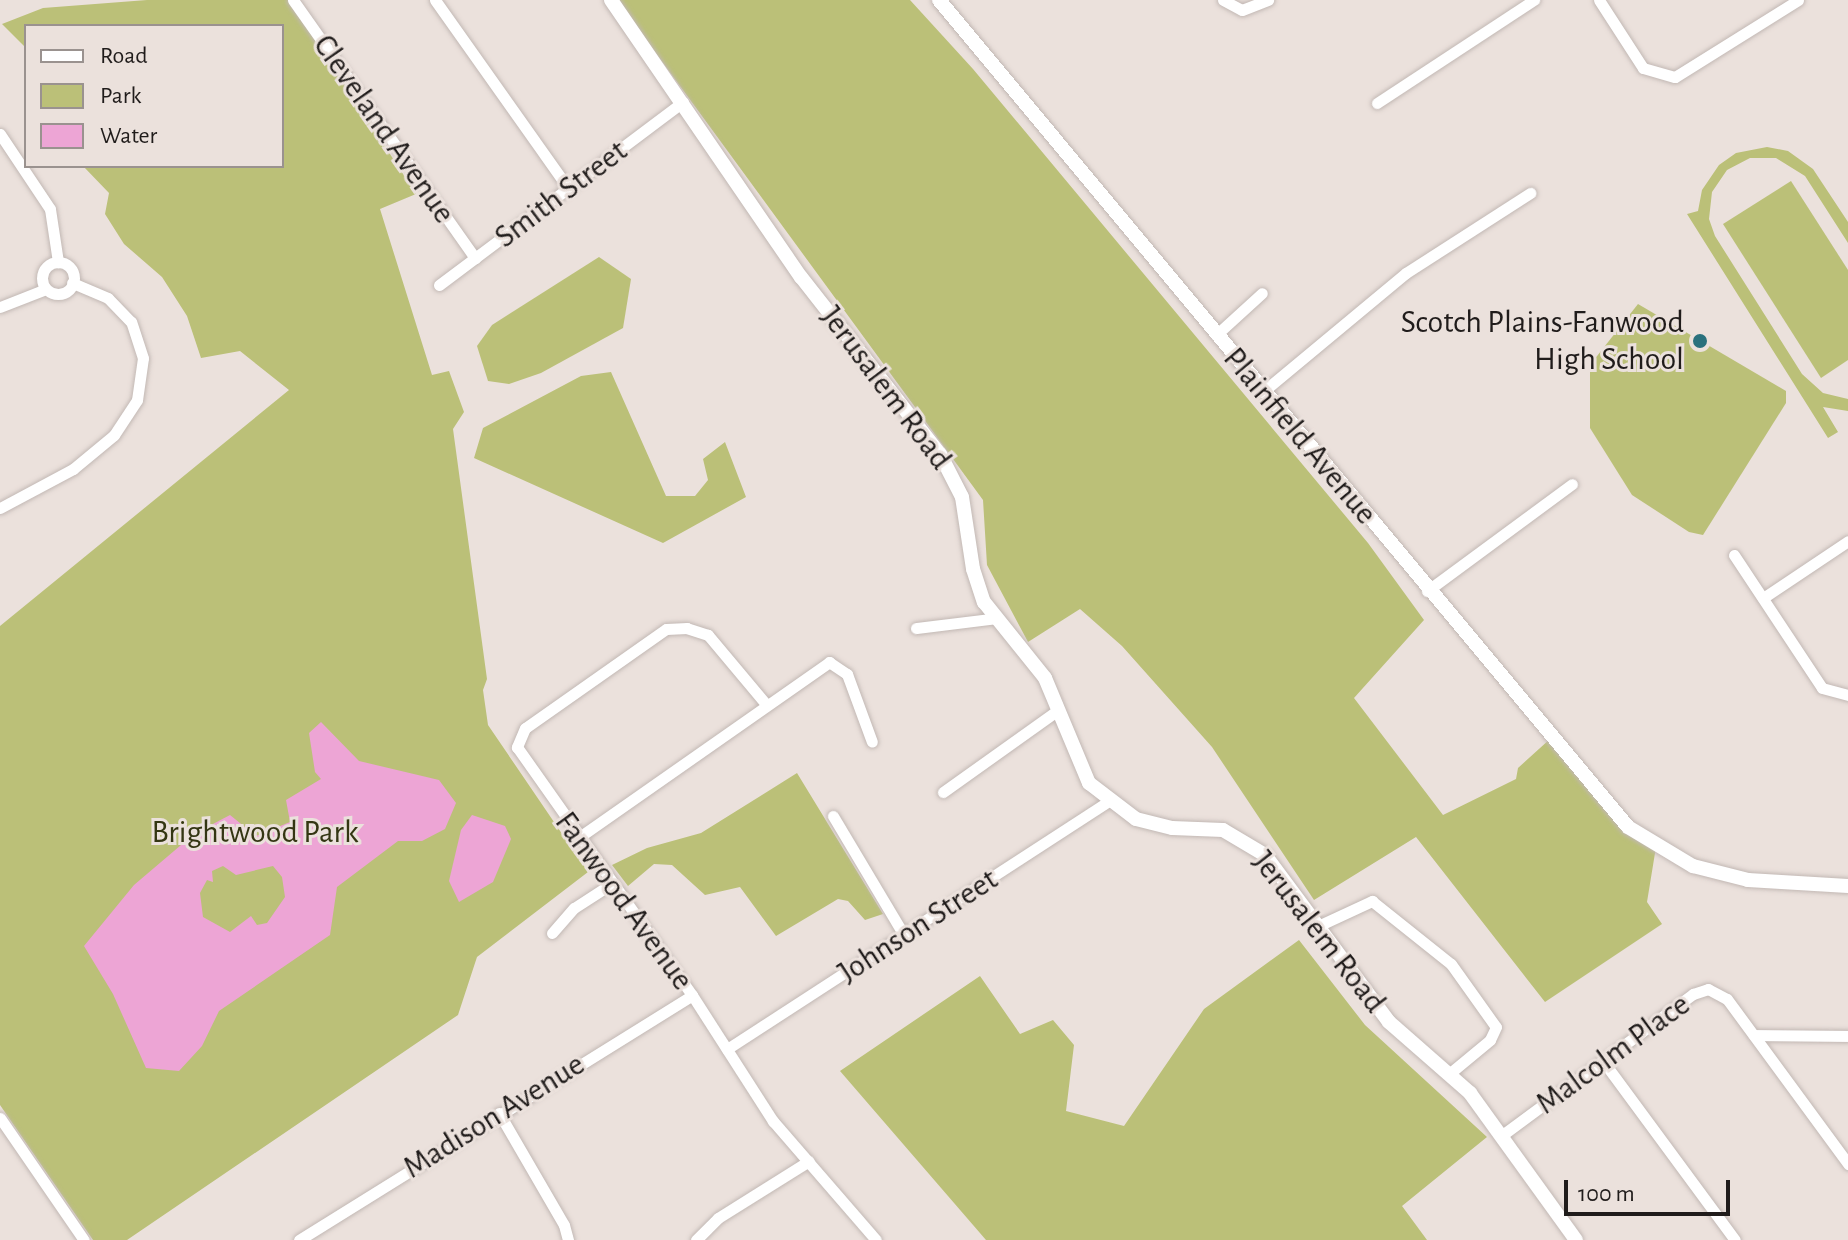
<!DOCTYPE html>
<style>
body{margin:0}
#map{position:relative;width:1848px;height:1240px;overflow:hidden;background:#ebe1dc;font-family:"Alegreya Sans",sans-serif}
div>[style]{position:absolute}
.green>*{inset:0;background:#bbc078}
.water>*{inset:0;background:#eda5d5}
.roads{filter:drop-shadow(0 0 2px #c2b8b4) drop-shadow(0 0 2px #c2b8b4)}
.minor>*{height:11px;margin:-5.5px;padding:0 5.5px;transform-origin:5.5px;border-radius:5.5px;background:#fff}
.minor>.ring{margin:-5.5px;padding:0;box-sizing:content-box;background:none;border:11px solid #fff;border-radius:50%}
.tertiary>*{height:14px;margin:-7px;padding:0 7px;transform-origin:7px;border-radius:7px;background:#fff}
.dots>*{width:22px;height:22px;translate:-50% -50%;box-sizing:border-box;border:4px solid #ebe1dc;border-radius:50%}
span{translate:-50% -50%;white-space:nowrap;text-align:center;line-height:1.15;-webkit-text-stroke:6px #ebe1dc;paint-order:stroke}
.street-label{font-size:32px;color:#201c1b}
.poi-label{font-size:32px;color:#201c1b}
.right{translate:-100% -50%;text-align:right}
.park-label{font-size:32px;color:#343613}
.legend{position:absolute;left:24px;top:24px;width:260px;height:144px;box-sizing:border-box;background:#ebe1dc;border:2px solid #9a928f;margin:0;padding:10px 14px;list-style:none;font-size:24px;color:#201c1b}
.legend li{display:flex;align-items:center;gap:16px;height:40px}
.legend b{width:40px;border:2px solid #9a928f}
.scale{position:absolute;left:1564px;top:1180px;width:166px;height:36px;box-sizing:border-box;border:4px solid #201c1b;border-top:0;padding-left:10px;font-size:24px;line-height:28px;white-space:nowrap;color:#201c1b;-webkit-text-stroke:6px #ebe1dc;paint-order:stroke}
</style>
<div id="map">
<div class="green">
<i style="clip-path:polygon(147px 0,290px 0,416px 194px,380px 209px,432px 375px,449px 371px,464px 412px,453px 429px,487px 679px,483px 690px,488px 725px,588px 872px,477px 957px,458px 1015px,127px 1240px,93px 1240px,0 1105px,0 626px,289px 390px,240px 351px,201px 358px,187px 316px,162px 277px,124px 244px,105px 214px,109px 193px,83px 166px,282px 166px,282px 26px,26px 26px,26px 48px,2px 24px,43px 8px)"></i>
<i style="clip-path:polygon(617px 0,910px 0,973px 69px,1368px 543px,1424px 620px,1354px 698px,1443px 815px,1516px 779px,1518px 768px,1550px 739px,1656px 847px,1647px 902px,1662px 924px,1545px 1002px,1416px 837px,1314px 900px,1212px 747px,1122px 646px,1080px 609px,1028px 642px,987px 565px,983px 500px)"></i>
<i style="clip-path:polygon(1767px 147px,1788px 151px,1813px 169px,1848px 222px,1848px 243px,1805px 176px,1776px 158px,1750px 158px,1727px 170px,1712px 192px,1709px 219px,1715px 236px,1802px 374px,1823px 393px,1848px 399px,1848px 411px,1823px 407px,1838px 432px,1828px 438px,1687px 214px,1698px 211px,1702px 190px,1719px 165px,1736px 153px)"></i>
<i style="clip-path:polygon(1791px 181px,1848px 270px,1848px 360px,1821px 378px,1723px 224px)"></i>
<i style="clip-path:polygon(599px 257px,631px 279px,623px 328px,541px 373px,509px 384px,488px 381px,477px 346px,492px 325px)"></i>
<i style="clip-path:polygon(1638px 304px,1786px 391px,1786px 403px,1703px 535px,1689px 532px,1632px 495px,1590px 428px,1590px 365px)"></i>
<i style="clip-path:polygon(611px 372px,666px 496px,695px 496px,708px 480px,703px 459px,725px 442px,746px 497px,663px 543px,474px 458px,483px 428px,581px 376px)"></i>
<i style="clip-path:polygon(797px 773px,883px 914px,865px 920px,848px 901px,838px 899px,776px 936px,740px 887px,705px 895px,672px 865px,654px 864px,628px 886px,612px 865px,647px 848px,701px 833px)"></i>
<i style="clip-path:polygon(1299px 940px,1365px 1025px,1487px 1137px,1402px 1206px,1427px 1240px,986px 1240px,840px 1071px,980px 976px,1020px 1034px,1053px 1020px,1074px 1045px,1066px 1111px,1124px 1126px,1204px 1009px)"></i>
</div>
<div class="water">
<i style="clip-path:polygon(evenodd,321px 722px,359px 761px,439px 780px,456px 803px,445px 829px,422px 841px,398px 841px,337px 887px,330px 935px,219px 1011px,202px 1046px,179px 1071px,146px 1068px,113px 994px,84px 946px,134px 885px,194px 834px,230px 815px,256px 836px,290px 822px,286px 800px,321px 779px,315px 772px,309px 733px,321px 722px,223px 866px,236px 875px,273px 866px,282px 877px,285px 897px,267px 923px,257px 925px,251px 916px,230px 932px,203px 917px,200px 893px,207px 880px,213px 882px,212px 871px,223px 866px)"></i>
<i style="clip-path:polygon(472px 815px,505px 826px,511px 839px,493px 882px,459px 902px,449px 881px,461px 830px)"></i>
</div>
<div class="roads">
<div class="minor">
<i style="left:293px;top:0;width:316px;rotate:54.8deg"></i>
<i style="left:435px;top:0;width:230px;rotate:54.7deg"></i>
<i style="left:1223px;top:0;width:21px;rotate:28deg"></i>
<i style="left:1242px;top:10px;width:28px;rotate:-21deg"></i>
<i style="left:1599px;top:0;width:81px;rotate:57.1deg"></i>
<i style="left:1643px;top:68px;width:33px;rotate:16deg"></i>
<i style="left:1675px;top:77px;width:145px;rotate:-32deg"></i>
<i style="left:1377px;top:103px;width:188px;rotate:-33.3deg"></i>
<i style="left:0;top:134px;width:90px;rotate:56.3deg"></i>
<i style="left:50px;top:209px;width:54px;rotate:81.4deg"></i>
<i class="ring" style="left:42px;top:262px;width:21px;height:21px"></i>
<i style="left:439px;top:285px;width:305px;rotate:-36.9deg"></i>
<i style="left:0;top:307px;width:49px;rotate:-21.4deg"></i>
<i style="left:1216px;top:335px;width:62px;rotate:-42.4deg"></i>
<i style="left:1265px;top:390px;width:183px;rotate:-39.7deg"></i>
<i style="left:1406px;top:273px;width:148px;rotate:-32.8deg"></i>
<i style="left:0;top:508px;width:83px;rotate:-28.1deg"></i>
<i style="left:73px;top:469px;width:53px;rotate:-39.7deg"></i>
<i style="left:114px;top:435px;width:42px;rotate:-56.7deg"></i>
<i style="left:137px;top:400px;width:42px;rotate:-81.9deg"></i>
<i style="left:143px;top:358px;width:38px;rotate:-108deg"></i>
<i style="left:131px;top:322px;width:33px;rotate:-134deg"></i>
<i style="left:108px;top:298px;width:39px;rotate:-157deg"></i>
<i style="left:1734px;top:555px;width:159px;rotate:56.5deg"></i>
<i style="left:1822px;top:688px;width:27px;rotate:15deg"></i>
<i style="left:1427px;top:591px;width:180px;rotate:-36.4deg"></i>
<i style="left:1763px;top:598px;width:102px;rotate:-33.8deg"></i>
<i style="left:916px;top:628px;width:82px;rotate:-7deg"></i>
<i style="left:765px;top:703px;width:89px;rotate:-130deg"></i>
<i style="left:708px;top:635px;width:22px;rotate:-162deg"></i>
<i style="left:687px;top:628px;width:21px;rotate:177deg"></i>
<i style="left:666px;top:629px;width:172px;rotate:144.9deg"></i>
<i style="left:525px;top:728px;width:21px;rotate:113deg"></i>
<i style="left:517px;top:747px;width:304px;rotate:54.8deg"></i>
<i style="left:692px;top:995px;width:150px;rotate:57.3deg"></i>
<i style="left:773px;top:1121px;width:157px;rotate:49.1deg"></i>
<i style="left:943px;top:792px;width:141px;rotate:-35.5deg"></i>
<i style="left:833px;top:816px;width:139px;rotate:59.2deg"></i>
<i style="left:578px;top:838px;width:307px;rotate:-35deg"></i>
<i style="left:829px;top:662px;width:22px;rotate:34deg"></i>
<i style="left:847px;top:674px;width:72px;rotate:69.8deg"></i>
<i style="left:1318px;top:926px;width:60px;rotate:-24.8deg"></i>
<i style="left:1372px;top:901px;width:101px;rotate:38.6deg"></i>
<i style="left:1451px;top:964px;width:77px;rotate:54.5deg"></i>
<i style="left:1496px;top:1027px;width:14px;rotate:115deg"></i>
<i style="left:1490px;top:1040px;width:53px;rotate:140.3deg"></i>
<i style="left:552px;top:933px;width:33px;rotate:-49deg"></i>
<i style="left:574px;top:908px;width:44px;rotate:-33deg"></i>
<i style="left:1754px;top:1035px;width:94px;rotate:0.6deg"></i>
<i style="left:727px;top:1049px;width:454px;rotate:-33deg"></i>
<i style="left:1603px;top:1061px;width:222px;rotate:53.6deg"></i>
<i style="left:499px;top:1113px;width:129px;rotate:59.9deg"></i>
<i style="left:564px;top:1225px;width:16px;rotate:75deg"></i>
<i style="left:0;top:1118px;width:148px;rotate:55.5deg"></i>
<i style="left:1501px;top:1136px;width:239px;rotate:-36.5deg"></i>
<i style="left:1693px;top:994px;width:16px;rotate:-18deg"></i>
<i style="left:1708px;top:989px;width:21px;rotate:28deg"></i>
<i style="left:1727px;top:999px;width:205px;rotate:53.7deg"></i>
<i style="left:299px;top:1240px;width:463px;rotate:-31.9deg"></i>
<i style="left:696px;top:1240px;width:31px;rotate:-45deg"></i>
<i style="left:718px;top:1218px;width:107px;rotate:-32.1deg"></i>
</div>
<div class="tertiary">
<i style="left:611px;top:0;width:336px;rotate:55.6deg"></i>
<i style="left:801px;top:277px;width:225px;rotate:51.9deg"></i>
<i style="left:940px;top:454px;width:48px;rotate:62.9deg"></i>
<i style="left:962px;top:497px;width:73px;rotate:81.3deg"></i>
<i style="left:973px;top:569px;width:35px;rotate:72deg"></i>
<i style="left:984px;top:602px;width:97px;rotate:51.2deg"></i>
<i style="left:1045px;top:678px;width:114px;rotate:67.3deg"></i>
<i style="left:1089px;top:783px;width:59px;rotate:37.5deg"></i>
<i style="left:1136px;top:819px;width:37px;rotate:14deg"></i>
<i style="left:1172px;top:828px;width:51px;rotate:2.2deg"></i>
<i style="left:1223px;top:830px;width:49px;rotate:30.8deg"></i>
<i style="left:1265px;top:855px;width:208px;rotate:53.4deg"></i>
<i style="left:1389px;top:1022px;width:108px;rotate:41.2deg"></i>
<i style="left:1470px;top:1093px;width:181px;rotate:54.2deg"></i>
<i style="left:939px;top:0;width:1076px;rotate:50.2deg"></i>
<i style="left:1628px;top:827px;width:76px;rotate:31deg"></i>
<i style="left:1693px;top:866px;width:57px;rotate:14.3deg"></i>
<i style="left:1748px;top:880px;width:100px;rotate:3.4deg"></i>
</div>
</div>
<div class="dots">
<i style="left:1700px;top:341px;background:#2a717d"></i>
</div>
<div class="street-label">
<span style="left:384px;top:129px;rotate:55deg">Cleveland Avenue</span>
<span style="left:561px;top:194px;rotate:-37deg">Smith Street</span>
<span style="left:886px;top:388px;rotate:53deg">Jerusalem Road</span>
<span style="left:1300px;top:436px;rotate:50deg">Plainfield Avenue</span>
<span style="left:624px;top:901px;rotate:54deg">Fanwood Avenue</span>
<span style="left:918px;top:926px;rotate:-33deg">Johnson Street</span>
<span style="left:1319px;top:932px;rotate:52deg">Jerusalem Road</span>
<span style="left:1613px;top:1054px;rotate:-36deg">Malcolm Place</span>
<span style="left:494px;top:1116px;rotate:-32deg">Madison Avenue</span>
</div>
<div class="poi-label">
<span class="right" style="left:1684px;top:341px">Scotch Plains-Fanwood<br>High School</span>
</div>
<div class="park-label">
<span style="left:255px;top:832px">Brightwood Park</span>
</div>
<ul class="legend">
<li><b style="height:10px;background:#fff"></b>Road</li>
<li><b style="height:22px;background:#bbc078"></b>Park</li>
<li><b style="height:22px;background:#eda5d5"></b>Water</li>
</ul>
<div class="scale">100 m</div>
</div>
